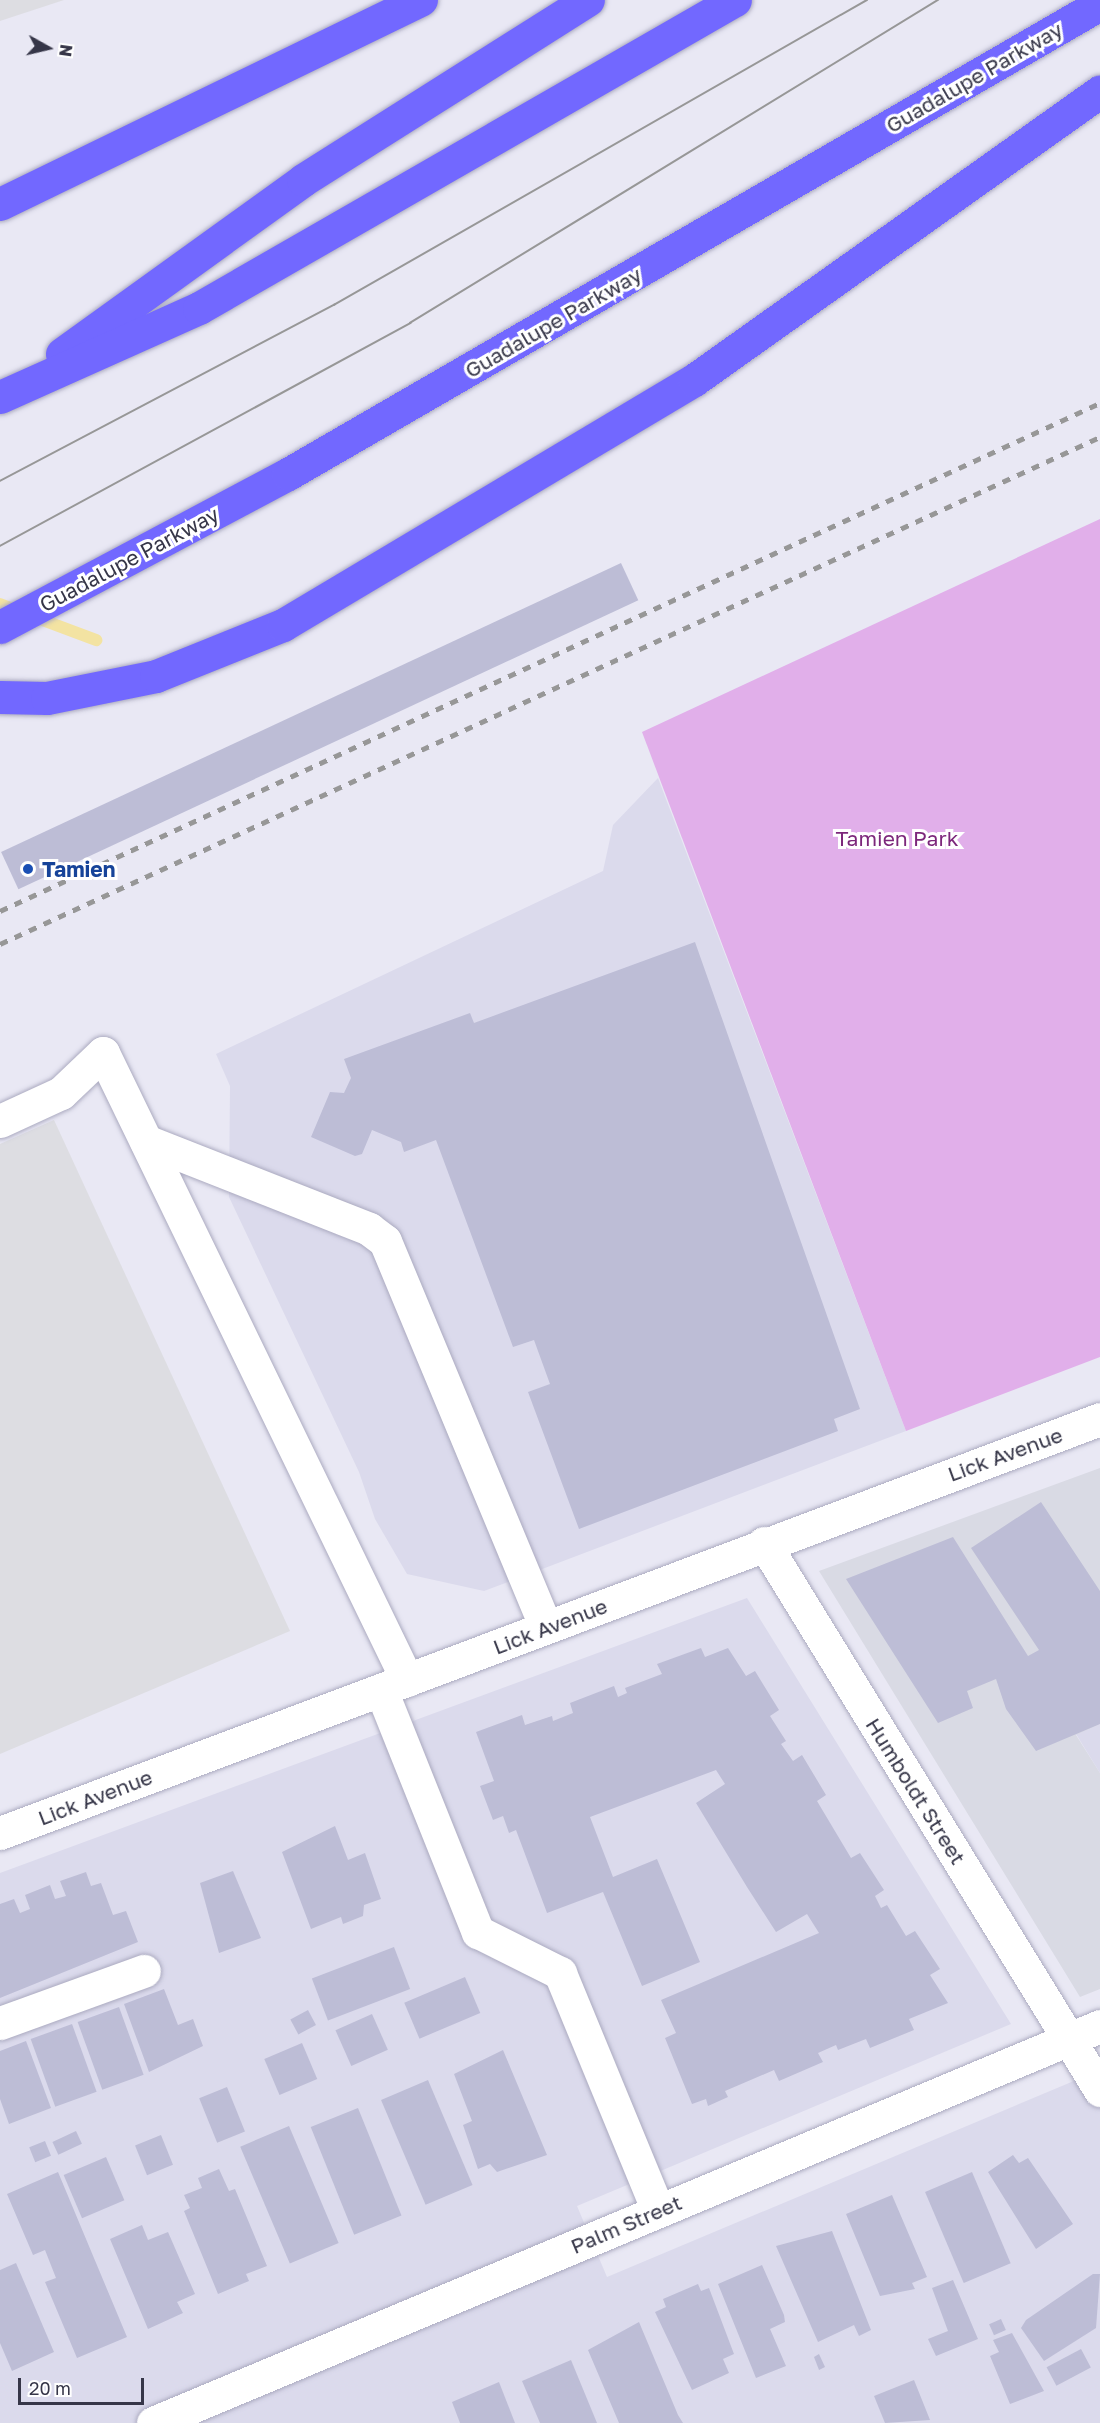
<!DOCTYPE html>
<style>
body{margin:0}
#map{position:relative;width:1100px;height:2423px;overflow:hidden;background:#e9e8f4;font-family:"Golos Text",sans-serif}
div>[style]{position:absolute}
.residential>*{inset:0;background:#dbdaec}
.industrial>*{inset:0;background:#d9dae4}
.green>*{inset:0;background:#e1afea}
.parking>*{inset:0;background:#dddde2}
.stream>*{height:12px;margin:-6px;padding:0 6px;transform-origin:6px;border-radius:6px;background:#f3e3a2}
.building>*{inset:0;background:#bdbdd6;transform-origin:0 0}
.roads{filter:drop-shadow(0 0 2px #abaac0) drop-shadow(0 0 2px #abaac0)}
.minor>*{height:33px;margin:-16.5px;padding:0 16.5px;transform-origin:16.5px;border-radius:16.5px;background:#fff}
.highway>*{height:33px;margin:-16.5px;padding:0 16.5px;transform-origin:16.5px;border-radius:16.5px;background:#7268ff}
.tram>*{height:1.5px;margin:-0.75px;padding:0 0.75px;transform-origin:0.75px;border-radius:0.75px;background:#979797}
.rail>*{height:4.5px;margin-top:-2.25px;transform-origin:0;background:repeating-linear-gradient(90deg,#979797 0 8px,transparent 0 16px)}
.dots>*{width:16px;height:16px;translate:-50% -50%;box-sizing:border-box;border:3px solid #fff;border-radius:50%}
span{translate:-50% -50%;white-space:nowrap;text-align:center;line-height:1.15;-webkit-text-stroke:6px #fff;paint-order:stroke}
.street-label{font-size:21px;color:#363648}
.park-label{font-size:21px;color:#7c277b}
.transit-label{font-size:21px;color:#164399;font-weight:700}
.left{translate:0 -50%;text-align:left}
.north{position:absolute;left:18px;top:18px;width:60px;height:60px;-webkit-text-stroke:4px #fff;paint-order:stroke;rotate:98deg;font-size:16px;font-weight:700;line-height:24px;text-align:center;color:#363648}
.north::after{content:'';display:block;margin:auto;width:21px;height:27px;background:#363648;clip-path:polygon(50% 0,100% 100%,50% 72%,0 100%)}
.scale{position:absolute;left:18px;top:2378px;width:126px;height:27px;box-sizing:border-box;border:3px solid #363648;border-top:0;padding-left:8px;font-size:18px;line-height:21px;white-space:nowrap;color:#363648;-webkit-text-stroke:4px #fff;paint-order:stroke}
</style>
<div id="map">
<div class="residential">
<i style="clip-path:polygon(658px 778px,906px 1431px,484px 1591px,407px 1574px,375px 1519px,359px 1472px,229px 1197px,230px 1086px,216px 1054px,603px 871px,613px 825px)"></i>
<i style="clip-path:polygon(747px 1598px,1011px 2024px,577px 2206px,607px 2277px,1100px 2070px,1100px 2423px,0 2423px,0 1873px)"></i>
<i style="clip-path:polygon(1100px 1724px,1100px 1773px,1076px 1734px)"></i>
</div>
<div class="industrial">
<i style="clip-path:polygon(1100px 1468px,1100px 1724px,1076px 1735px,1100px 1773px,1100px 1989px,1080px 1997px,819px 1571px)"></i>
</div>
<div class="green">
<i style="clip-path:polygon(1100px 519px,1100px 1357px,906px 1431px,642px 732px)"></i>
</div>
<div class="parking">
<i style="clip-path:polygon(0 0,64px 0,0 21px)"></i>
<i style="clip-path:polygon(54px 1120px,290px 1631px,0 1754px,0 1144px)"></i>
</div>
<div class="stream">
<i style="left:0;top:604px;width:103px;rotate:20.6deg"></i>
</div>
<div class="building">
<i style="left:621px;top:563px;width:41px;height:684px;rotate:65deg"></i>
<i style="clip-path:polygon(695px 942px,860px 1409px,834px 1419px,838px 1431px,579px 1529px,528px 1392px,550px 1384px,534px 1340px,513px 1347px,436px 1140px,404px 1152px,401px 1142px,372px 1130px,362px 1154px,355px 1156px,311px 1137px,330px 1092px,344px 1093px,351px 1078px,344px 1059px,470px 1013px,474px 1023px)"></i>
<i style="clip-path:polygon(1041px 1502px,1100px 1591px,1100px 1724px,1036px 1751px,1006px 1709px,996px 1679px,967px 1691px,973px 1708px,938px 1723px,846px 1579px,953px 1537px,1028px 1656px,1039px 1650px,971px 1548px)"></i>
<i style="clip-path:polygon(701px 1648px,705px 1657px,728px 1648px,746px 1676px,755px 1671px,779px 1710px,770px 1716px,786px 1741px,781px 1744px,793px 1761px,802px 1755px,826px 1795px,817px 1801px,851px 1858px,860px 1853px,884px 1890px,875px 1896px,881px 1908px,887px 1905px,906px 1936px,915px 1931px,940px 1969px,930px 1975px,948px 2003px,909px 2019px,914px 2030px,870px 2048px,866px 2039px,838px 2050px,836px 2045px,818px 2053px,823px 2062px,779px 2081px,774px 2070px,725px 2091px,728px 2097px,708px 2106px,706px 2099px,692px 2104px,665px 2038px,676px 2033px,661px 2000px,819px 1933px,807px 1914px,776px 1932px,747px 1887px,696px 1803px,725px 1784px,716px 1770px,590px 1817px,613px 1877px,657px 1859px,700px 1962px,642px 1986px,603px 1892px,547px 1913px,516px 1830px,509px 1833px,503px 1816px,493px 1820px,480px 1786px,494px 1781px,476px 1732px,522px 1715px,525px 1725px,552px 1716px,553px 1721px,573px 1713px,570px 1703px,614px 1686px,618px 1697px,627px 1693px,625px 1688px,662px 1674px,657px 1664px)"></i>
<i style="clip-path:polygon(335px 1826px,348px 1860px,365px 1853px,381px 1899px,364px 1905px,363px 1916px,343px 1924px,341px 1917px,311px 1929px,282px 1852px)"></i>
<i style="clip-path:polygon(233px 1871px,261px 1938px,219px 1953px,200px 1883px)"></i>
<i style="clip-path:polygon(86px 1872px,91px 1886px,101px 1883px,113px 1915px,126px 1911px,138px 1942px,0 1998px,0 1904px,14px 1899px,20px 1913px,30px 1909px,25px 1895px,50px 1885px,55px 1899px,66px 1896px,60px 1881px)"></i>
<i style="left:394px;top:1947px;width:45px;height:88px;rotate:69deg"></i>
<i style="left:465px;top:1977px;width:39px;height:66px;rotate:67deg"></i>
<i style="clip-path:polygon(164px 1989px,178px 2025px,193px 2019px,203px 2046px,149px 2072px,124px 2004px)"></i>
<i style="left:119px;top:2007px;width:72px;height:44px;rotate:70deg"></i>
<i style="left:308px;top:2010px;width:17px;height:20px;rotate:62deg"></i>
<i style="left:372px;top:2014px;width:39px;height:40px;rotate:66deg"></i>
<i style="left:72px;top:2024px;width:72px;height:44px;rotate:70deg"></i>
<i style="clip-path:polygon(26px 2041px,51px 2108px,9px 2124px,0 2099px,0 2051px)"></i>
<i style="left:302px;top:2043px;width:39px;height:41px;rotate:67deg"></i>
<i style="clip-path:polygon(503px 2050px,547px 2155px,497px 2172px,490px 2164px,478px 2169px,463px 2125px,472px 2121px,454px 2074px)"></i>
<i style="left:428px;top:2080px;width:114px;height:51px;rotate:67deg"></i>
<i style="left:227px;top:2087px;width:48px;height:30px;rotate:68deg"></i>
<i style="left:358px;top:2108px;width:116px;height:51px;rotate:68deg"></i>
<i style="left:289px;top:2126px;width:127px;height:53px;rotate:67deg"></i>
<i style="left:76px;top:2131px;width:14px;height:26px;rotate:65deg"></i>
<i style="left:161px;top:2135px;width:32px;height:28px;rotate:68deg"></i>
<i style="left:45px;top:2141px;width:16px;height:17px;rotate:68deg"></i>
<i style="clip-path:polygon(1013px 2155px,1019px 2163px,1028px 2158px,1073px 2224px,1036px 2249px,988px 2172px)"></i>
<i style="left:106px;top:2157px;width:47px;height:46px;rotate:67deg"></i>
<i style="clip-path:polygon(219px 2169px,229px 2191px,235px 2189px,267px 2266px,246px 2274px,249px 2281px,218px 2294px,184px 2211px,190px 2208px,184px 2195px,202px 2188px,198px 2178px)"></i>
<i style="clip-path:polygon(58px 2172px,127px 2337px,77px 2358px,45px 2282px,56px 2278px,45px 2250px,33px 2255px,7px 2194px)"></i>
<i style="left:972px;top:2172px;width:99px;height:51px;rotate:67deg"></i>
<i style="clip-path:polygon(892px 2195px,927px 2277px,912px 2283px,915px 2289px,880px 2296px,846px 2214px)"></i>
<i style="clip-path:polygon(142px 2225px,148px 2240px,168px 2232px,195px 2294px,177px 2302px,183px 2313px,148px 2329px,110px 2239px)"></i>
<i style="clip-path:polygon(832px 2231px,871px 2330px,859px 2336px,854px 2325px,818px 2342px,776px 2246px)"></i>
<i style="clip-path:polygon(16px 2263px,54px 2352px,12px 2371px,0 2343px,0 2270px)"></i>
<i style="clip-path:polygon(762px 2265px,784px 2315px,785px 2322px,770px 2329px,786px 2366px,756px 2378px,718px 2284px)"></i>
<i style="clip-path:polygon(1093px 2274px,1100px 2274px,1096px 2328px,1044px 2361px,1021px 2328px,1026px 2320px)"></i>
<i style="clip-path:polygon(953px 2280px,978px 2339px,936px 2356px,928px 2339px,948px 2331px,932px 2288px)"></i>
<i style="clip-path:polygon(698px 2284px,701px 2291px,709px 2288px,734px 2354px,723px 2359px,729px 2373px,692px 2390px,655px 2312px,666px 2307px,663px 2299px)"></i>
<i style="left:1001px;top:2319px;width:12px;height:13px;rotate:66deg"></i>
<i style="clip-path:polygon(639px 2322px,678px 2415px,683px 2423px,619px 2423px,588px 2350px)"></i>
<i style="clip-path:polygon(1012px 2333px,1044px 2391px,1010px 2404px,990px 2356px,999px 2352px,993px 2340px)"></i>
<i style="left:1081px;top:2349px;width:21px;height:39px;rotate:62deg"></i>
<i style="clip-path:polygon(819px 2354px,825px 2367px,819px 2370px,814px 2357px)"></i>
<i style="clip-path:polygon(571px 2360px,597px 2423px,540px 2423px,522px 2381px)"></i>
<i style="clip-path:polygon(914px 2380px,930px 2420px,885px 2423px,874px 2396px)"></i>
<i style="clip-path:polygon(499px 2382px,515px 2423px,460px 2423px,452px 2402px)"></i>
</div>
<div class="roads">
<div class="minor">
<i style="left:0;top:1121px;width:67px;rotate:-24.7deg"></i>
<i style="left:61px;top:1093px;width:58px;rotate:-43.6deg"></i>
<i style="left:103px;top:1053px;width:697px;rotate:64.13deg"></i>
<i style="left:146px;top:1141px;width:240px;rotate:21.5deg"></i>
<i style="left:369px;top:1229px;width:20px;rotate:37deg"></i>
<i style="left:385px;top:1241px;width:418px;rotate:67.4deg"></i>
<i style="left:764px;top:1543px;width:642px;rotate:58.44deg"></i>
<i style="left:381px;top:1690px;width:261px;rotate:68.2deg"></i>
<i style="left:478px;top:1932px;width:92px;rotate:26.6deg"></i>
<i style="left:560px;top:1973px;width:257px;rotate:67.6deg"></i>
<i style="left:0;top:1833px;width:1175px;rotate:-20.62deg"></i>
<i style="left:0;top:2023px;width:153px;rotate:-19.9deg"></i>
<i style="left:153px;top:2423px;width:1027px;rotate:-22.74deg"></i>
</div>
<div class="highway">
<i style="left:0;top:204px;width:468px;rotate:-25.9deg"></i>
<i style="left:62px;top:354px;width:297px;rotate:-35.8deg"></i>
<i style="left:303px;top:180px;width:337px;rotate:-32.3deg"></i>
<i style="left:0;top:397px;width:218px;rotate:-24.1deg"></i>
<i style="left:199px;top:308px;width:618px;rotate:-29.88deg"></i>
<i style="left:0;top:627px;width:326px;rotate:-28deg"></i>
<i style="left:288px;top:474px;width:938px;rotate:-30.06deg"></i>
<i style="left:0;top:697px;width:47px;rotate:1.2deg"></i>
<i style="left:47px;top:698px;width:111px;rotate:-11.4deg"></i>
<i style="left:156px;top:676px;width:137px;rotate:-21.9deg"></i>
<i style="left:283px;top:625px;width:478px;rotate:-30.8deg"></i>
<i style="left:694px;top:380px;width:498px;rotate:-35.4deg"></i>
</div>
</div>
<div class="tram">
<i style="left:0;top:481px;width:378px;rotate:-27.8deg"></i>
<i style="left:334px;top:305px;width:614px;rotate:-29.78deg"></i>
<i style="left:0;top:546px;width:467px;rotate:-28.5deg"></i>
<i style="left:410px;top:323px;width:619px;rotate:-31.46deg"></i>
</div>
<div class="rail">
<i style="left:0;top:911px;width:1212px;rotate:-24.79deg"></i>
<i style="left:0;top:944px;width:1211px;rotate:-24.75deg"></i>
</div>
<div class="dots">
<i style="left:28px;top:869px;background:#1a4fb4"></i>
</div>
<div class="street-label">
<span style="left:974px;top:77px;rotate:-30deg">Guadalupe Parkway</span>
<span style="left:553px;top:322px;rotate:-30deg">Guadalupe Parkway</span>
<span style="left:129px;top:559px;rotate:-28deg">Guadalupe Parkway</span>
<span style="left:1005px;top:1454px;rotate:-20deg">Lick Avenue</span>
<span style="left:550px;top:1626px;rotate:-21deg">Lick Avenue</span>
<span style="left:916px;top:1791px;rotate:58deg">Humboldt Street</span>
<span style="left:95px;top:1797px;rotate:-21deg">Lick Avenue</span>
<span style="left:626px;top:2224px;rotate:-23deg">Palm Street</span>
</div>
<div class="park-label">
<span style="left:897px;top:838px">Tamien Park</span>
</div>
<div class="transit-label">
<span class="left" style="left:42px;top:869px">Tamien</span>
</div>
<div class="north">N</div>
<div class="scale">20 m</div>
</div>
